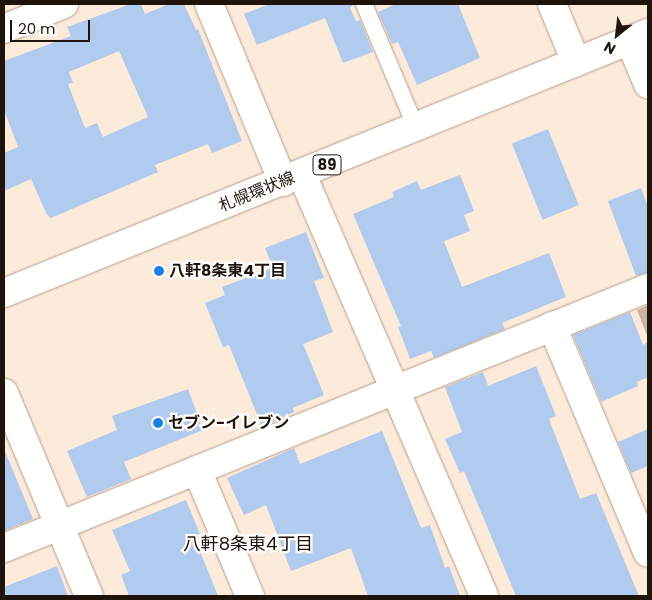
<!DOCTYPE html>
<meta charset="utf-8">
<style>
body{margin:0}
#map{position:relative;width:652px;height:600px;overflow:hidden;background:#fceadb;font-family:Poppins,"Noto Sans JP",sans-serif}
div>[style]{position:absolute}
.green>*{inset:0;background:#ccb5a0}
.building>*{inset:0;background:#b0cbed;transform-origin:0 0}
.roads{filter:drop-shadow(0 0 1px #b89d85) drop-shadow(0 0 1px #b89d85)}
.service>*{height:16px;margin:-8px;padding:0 8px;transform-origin:8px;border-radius:8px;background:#fff}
.minor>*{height:28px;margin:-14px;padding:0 14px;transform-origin:14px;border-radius:14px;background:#fff}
.primary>*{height:28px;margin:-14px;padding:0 14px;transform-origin:14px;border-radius:14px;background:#fff}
.dots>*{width:14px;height:14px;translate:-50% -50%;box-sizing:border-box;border:2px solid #fff;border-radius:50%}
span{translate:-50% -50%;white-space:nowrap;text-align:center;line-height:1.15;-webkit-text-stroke:4.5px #fff;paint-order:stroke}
.shield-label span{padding:1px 4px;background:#fff;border:1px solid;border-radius:4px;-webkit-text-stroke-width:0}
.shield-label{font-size:15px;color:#1e140b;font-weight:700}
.street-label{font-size:16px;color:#1e140b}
.poi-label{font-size:16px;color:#1e140b;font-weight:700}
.left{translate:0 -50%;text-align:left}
.neighbourhood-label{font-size:18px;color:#1e140b}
.frame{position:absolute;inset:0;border:5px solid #1e140b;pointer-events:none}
.north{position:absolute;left:592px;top:10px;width:50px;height:50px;-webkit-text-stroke:4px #fff;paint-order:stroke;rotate:209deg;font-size:14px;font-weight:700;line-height:20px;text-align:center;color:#1e140b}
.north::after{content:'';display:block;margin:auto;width:18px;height:22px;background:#1e140b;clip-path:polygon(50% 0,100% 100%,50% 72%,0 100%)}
.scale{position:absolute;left:10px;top:20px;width:80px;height:22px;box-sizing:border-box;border:2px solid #1e140b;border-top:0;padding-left:6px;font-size:15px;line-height:18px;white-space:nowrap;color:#1e140b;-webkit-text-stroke:4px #fff;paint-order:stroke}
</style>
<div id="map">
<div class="green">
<i style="clip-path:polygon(648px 305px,648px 338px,637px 310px)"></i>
</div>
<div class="building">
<i style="clip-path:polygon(evenodd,131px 4px,141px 4px,145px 14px,169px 4px,184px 4px,196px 30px,198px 29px,242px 141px,212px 153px,208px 144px,155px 165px,158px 172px,51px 218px,47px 215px,31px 179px,4px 191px,4px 153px,18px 147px,4px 110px,4px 61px,71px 36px,67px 27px,131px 4px,119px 51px,148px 117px,103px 137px,97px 123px,85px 128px,68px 84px,73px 83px,69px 72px,119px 51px)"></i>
<i style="clip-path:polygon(269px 4px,354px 4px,350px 8px,356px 21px,360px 20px,373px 52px,343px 63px,325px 18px,257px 45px,244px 14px)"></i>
<i style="clip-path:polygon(396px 4px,458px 4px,480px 58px,417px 85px,398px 42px,392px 44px,378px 12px)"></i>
<i style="left:548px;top:129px;width:82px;height:39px;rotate:68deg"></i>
<i style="clip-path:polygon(460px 175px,474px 211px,464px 215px,470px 231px,444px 241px,462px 287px,549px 253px,566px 297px,502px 323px,505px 329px,434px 358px,431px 351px,410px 359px,398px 327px,401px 326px,353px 214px,394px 197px,392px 192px,417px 181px,421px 190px)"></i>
<i style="clip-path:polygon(641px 188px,648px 207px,648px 273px,636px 276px,608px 201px)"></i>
<i style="clip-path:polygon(306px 232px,324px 278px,314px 281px,333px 332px,303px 344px,324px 395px,293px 408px,294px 412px,262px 427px,229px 345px,223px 347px,205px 303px,225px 295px,222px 287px,273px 268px,265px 248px)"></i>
<i style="clip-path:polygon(630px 312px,643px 345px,648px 342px,648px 377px,637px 382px,638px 386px,601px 402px,573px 335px)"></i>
<i style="clip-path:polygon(536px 366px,556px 416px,549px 419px,580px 499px,596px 493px,639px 596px,516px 596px,464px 471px,460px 473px,445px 439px,462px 432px,445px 387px,483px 372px,488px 386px)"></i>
<i style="clip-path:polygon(188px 389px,203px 430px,124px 462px,131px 479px,87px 497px,67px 451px,117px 430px,112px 416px)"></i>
<i style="clip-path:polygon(648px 429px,648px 466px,631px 473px,618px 442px)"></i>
<i style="clip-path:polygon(382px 431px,421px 528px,430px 525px,445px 568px,449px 566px,460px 596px,368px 596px,351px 548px,291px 571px,266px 505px,244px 515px,227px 478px,294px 448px,300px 464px)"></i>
<i style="clip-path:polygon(4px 449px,33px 519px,4px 531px)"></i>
<i style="clip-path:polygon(186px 500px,200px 534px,194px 536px,218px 596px,129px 596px,121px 575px,130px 571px,112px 530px)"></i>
<i style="clip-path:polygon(57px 566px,68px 596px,4px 596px,4px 587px)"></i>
</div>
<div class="roads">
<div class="service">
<i style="left:364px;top:4px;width:134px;rotate:67.2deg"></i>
</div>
<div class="minor">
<i style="left:209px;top:4px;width:193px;rotate:67.4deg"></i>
<i style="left:552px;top:4px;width:63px;rotate:67.5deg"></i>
<i style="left:4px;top:29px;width:65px;rotate:-22.6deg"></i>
<i style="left:630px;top:41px;width:47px;rotate:67.3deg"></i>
<i style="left:302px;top:175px;width:459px;rotate:66.6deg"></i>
<i style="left:552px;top:326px;width:246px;rotate:67.1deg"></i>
<i style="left:4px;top:393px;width:220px;rotate:67.3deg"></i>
<i style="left:197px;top:470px;width:137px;rotate:67.2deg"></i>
<i style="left:4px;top:548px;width:695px;rotate:-21.99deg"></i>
</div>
<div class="primary">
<i style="left:4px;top:293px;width:695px;rotate:-21.99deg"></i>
</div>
</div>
<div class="dots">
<i style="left:159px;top:271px;background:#1b7ee6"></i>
<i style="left:158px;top:423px;background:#1b7ee6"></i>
</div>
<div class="shield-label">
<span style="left:327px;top:165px">89</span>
</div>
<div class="street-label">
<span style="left:257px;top:192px;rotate:-22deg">札幌環状線</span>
</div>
<div class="poi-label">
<span class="left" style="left:169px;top:271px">八軒8条東4丁目</span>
<span class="left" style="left:168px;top:423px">セブン-イレブン</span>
</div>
<div class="neighbourhood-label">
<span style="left:248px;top:544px">八軒8条東4丁目</span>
</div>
<div class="frame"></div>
<div class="north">N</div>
<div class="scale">20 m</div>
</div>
